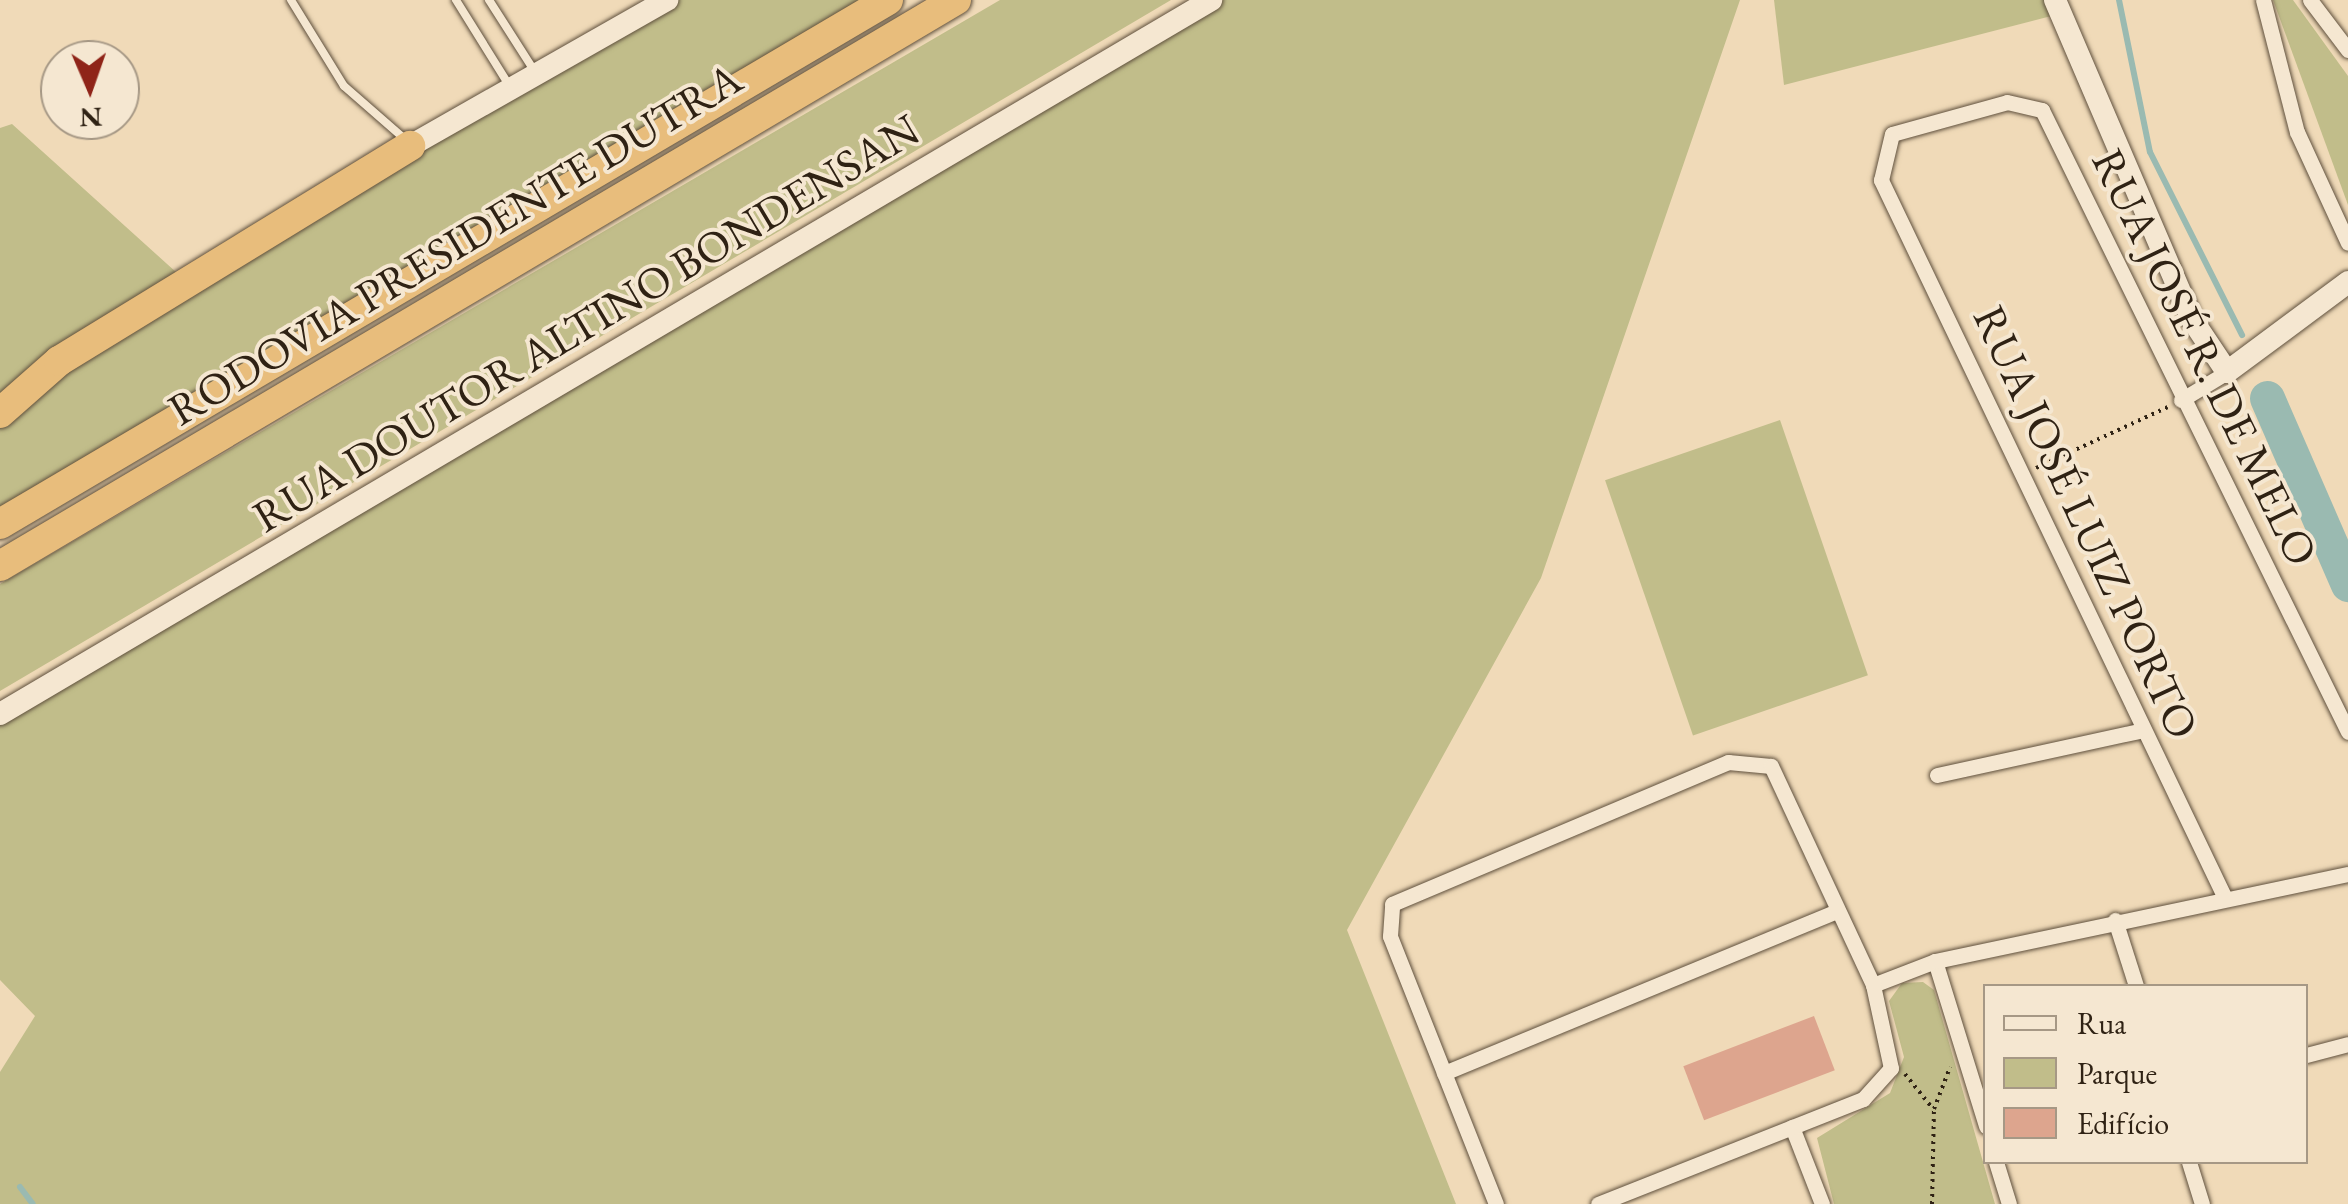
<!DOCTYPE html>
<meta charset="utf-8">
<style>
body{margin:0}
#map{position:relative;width:2348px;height:1204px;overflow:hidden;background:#f0dab8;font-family:"EB Garamond",serif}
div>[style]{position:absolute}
.green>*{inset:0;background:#c1bd8a;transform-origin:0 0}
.stream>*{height:6px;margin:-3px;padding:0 3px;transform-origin:3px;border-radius:3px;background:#9abab1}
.river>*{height:35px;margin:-17.5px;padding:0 17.5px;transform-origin:17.5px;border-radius:17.5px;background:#9abab1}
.building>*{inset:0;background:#dda58e;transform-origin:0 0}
.path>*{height:4px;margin-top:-2px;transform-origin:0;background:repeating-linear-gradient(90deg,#2f2214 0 2.5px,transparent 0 7.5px)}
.roads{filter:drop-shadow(0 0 2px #5f503d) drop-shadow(0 0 2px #5f503d)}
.lane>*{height:8px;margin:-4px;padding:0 4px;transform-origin:4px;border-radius:4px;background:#f5e7d1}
.street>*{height:15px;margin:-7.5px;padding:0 7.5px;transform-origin:7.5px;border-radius:7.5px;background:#f5e7d1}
.secondary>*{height:22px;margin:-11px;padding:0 11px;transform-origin:11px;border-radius:11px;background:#f5e7d1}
.highway>*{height:30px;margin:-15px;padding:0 15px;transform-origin:15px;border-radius:15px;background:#e8bd7c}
span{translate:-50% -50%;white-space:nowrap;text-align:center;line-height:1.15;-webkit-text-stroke:8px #f5e7d1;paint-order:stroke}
.street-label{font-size:45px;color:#2f2214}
.legend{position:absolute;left:1983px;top:984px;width:325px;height:180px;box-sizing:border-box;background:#f5e7d1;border:2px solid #a69885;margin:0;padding:12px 18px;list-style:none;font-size:30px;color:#2f2214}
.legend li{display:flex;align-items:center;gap:20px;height:50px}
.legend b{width:50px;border:2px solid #a69885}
.north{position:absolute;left:40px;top:40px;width:100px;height:100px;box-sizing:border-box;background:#f5e7d1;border:2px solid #a69885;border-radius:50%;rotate:178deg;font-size:28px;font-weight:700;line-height:40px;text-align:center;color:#2f2214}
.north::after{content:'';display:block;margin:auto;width:35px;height:45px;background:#8f2418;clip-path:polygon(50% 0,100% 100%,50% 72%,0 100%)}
</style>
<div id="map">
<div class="green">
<i style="clip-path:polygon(667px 0,888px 0,0 524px,0 128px,12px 124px,187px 282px)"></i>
<i style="clip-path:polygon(1000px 0,1171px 0,0 691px,0 584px)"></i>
<i style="clip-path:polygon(1223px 0,1740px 0,1541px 578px,1347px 930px,1456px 1204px,0 1204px,0 1072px,35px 1016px,0 980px,0 714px)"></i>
<i style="clip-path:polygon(1774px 0,2055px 0,2059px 14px,1784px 85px)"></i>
<i style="clip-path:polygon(2273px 0,2293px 0,2348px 76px,2348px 205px)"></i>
<i style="left:1780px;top:420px;width:270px;height:185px;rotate:71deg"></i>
<i style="clip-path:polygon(1923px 982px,1934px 990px,1995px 1204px,1834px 1204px,1817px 1138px,1890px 1093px,1904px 1057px,1889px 1001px,1902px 983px)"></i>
</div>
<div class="stream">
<i style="left:2119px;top:0;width:155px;rotate:78.5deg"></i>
<i style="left:2150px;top:152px;width:205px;rotate:63.3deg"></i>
<i style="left:20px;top:1187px;width:21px;rotate:53deg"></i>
</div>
<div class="river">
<i style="left:2267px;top:398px;width:203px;rotate:66.5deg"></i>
</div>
<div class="building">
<i style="left:1814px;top:1016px;width:58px;height:140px;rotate:69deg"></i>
</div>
<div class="path">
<i style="left:2036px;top:468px;width:145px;rotate:-24.8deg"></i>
<i style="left:1905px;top:1074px;width:45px;rotate:51.3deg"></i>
<i style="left:1932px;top:1204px;width:95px;rotate:-88.8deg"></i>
<i style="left:1934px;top:1109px;width:45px;rotate:-69.1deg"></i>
</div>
<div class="roads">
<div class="lane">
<i style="left:291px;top:0;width:101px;rotate:58.4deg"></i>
<i style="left:344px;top:86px;width:84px;rotate:41.1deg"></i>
<i style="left:456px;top:0;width:100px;rotate:58.1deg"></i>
<i style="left:489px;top:0;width:85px;rotate:57.4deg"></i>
</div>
<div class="street">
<i style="left:2263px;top:0;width:136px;rotate:75.6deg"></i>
<i style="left:2297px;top:132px;width:122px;rotate:65.3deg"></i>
<i style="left:2310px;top:0;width:63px;rotate:52.8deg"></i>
<i style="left:2181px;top:400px;width:54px;rotate:-31.3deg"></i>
<i style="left:1937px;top:775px;width:211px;rotate:-12.3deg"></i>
<i style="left:2224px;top:896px;width:794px;rotate:-115.6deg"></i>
<i style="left:1881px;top:180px;width:47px;rotate:-76.6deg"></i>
<i style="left:1892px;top:134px;width:119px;rotate:-15.5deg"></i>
<i style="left:2007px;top:102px;width:36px;rotate:13deg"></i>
<i style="left:2042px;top:110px;width:693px;rotate:63.8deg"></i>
<i style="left:2115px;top:920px;width:69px;rotate:72.3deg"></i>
<i style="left:1935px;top:961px;width:173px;rotate:72.8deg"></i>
<i style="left:1873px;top:985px;width:66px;rotate:-21.2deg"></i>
<i style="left:1935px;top:961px;width:422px;rotate:-11.9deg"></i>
<i style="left:2306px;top:1055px;width:43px;rotate:-14.7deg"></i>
<i style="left:1444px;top:1073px;width:425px;rotate:-22.4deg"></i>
<i style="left:1792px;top:1127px;width:83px;rotate:68.7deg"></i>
<i style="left:1996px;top:1162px;width:44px;rotate:72.8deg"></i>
<i style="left:2189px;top:1162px;width:44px;rotate:72.8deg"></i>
<i style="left:1496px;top:1204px;width:288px;rotate:-111.6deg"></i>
<i style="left:1390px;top:936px;width:32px;rotate:-86deg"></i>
<i style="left:1392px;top:904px;width:365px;rotate:-22.9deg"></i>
<i style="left:1728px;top:762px;width:43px;rotate:5.3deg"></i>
<i style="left:1771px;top:766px;width:242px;rotate:65deg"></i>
<i style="left:1873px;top:985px;width:85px;rotate:77.8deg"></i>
<i style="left:1891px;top:1068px;width:42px;rotate:132.1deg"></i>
<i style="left:1863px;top:1099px;width:285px;rotate:158.4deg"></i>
</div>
<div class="secondary">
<i style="left:2055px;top:0;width:346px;rotate:66.8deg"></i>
<i style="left:2191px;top:318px;width:65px;rotate:56.3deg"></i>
<i style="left:2227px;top:372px;width:151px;rotate:-36.6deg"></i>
<i style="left:410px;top:146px;width:296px;rotate:-29.6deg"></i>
<i style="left:0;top:714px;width:1406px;rotate:-30.52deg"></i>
</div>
<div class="highway">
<i style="left:0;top:413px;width:79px;rotate:-41.4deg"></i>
<i style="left:59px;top:361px;width:412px;rotate:-31.5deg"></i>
<i style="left:0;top:524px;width:1031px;rotate:-30.54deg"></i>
<i style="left:0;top:566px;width:1111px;rotate:-30.63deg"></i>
</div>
</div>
<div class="street-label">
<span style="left:455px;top:244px;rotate:-31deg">RODOVIA PRESIDENTE DUTRA</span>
<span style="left:586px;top:323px;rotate:-31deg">RUA DOUTOR ALTINO BONDENSAN</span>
<span style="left:2205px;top:357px;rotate:64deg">RUA JOSÉ R. DE MELO</span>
<span style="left:2086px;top:522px;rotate:65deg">RUA JOSÉ LUIZ PORTO</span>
</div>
<ul class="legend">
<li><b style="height:12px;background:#f5e7d1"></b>Rua</li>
<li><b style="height:28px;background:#c1bd8a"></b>Parque</li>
<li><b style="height:28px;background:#dda58e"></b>Edifício</li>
</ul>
<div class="north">N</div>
</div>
